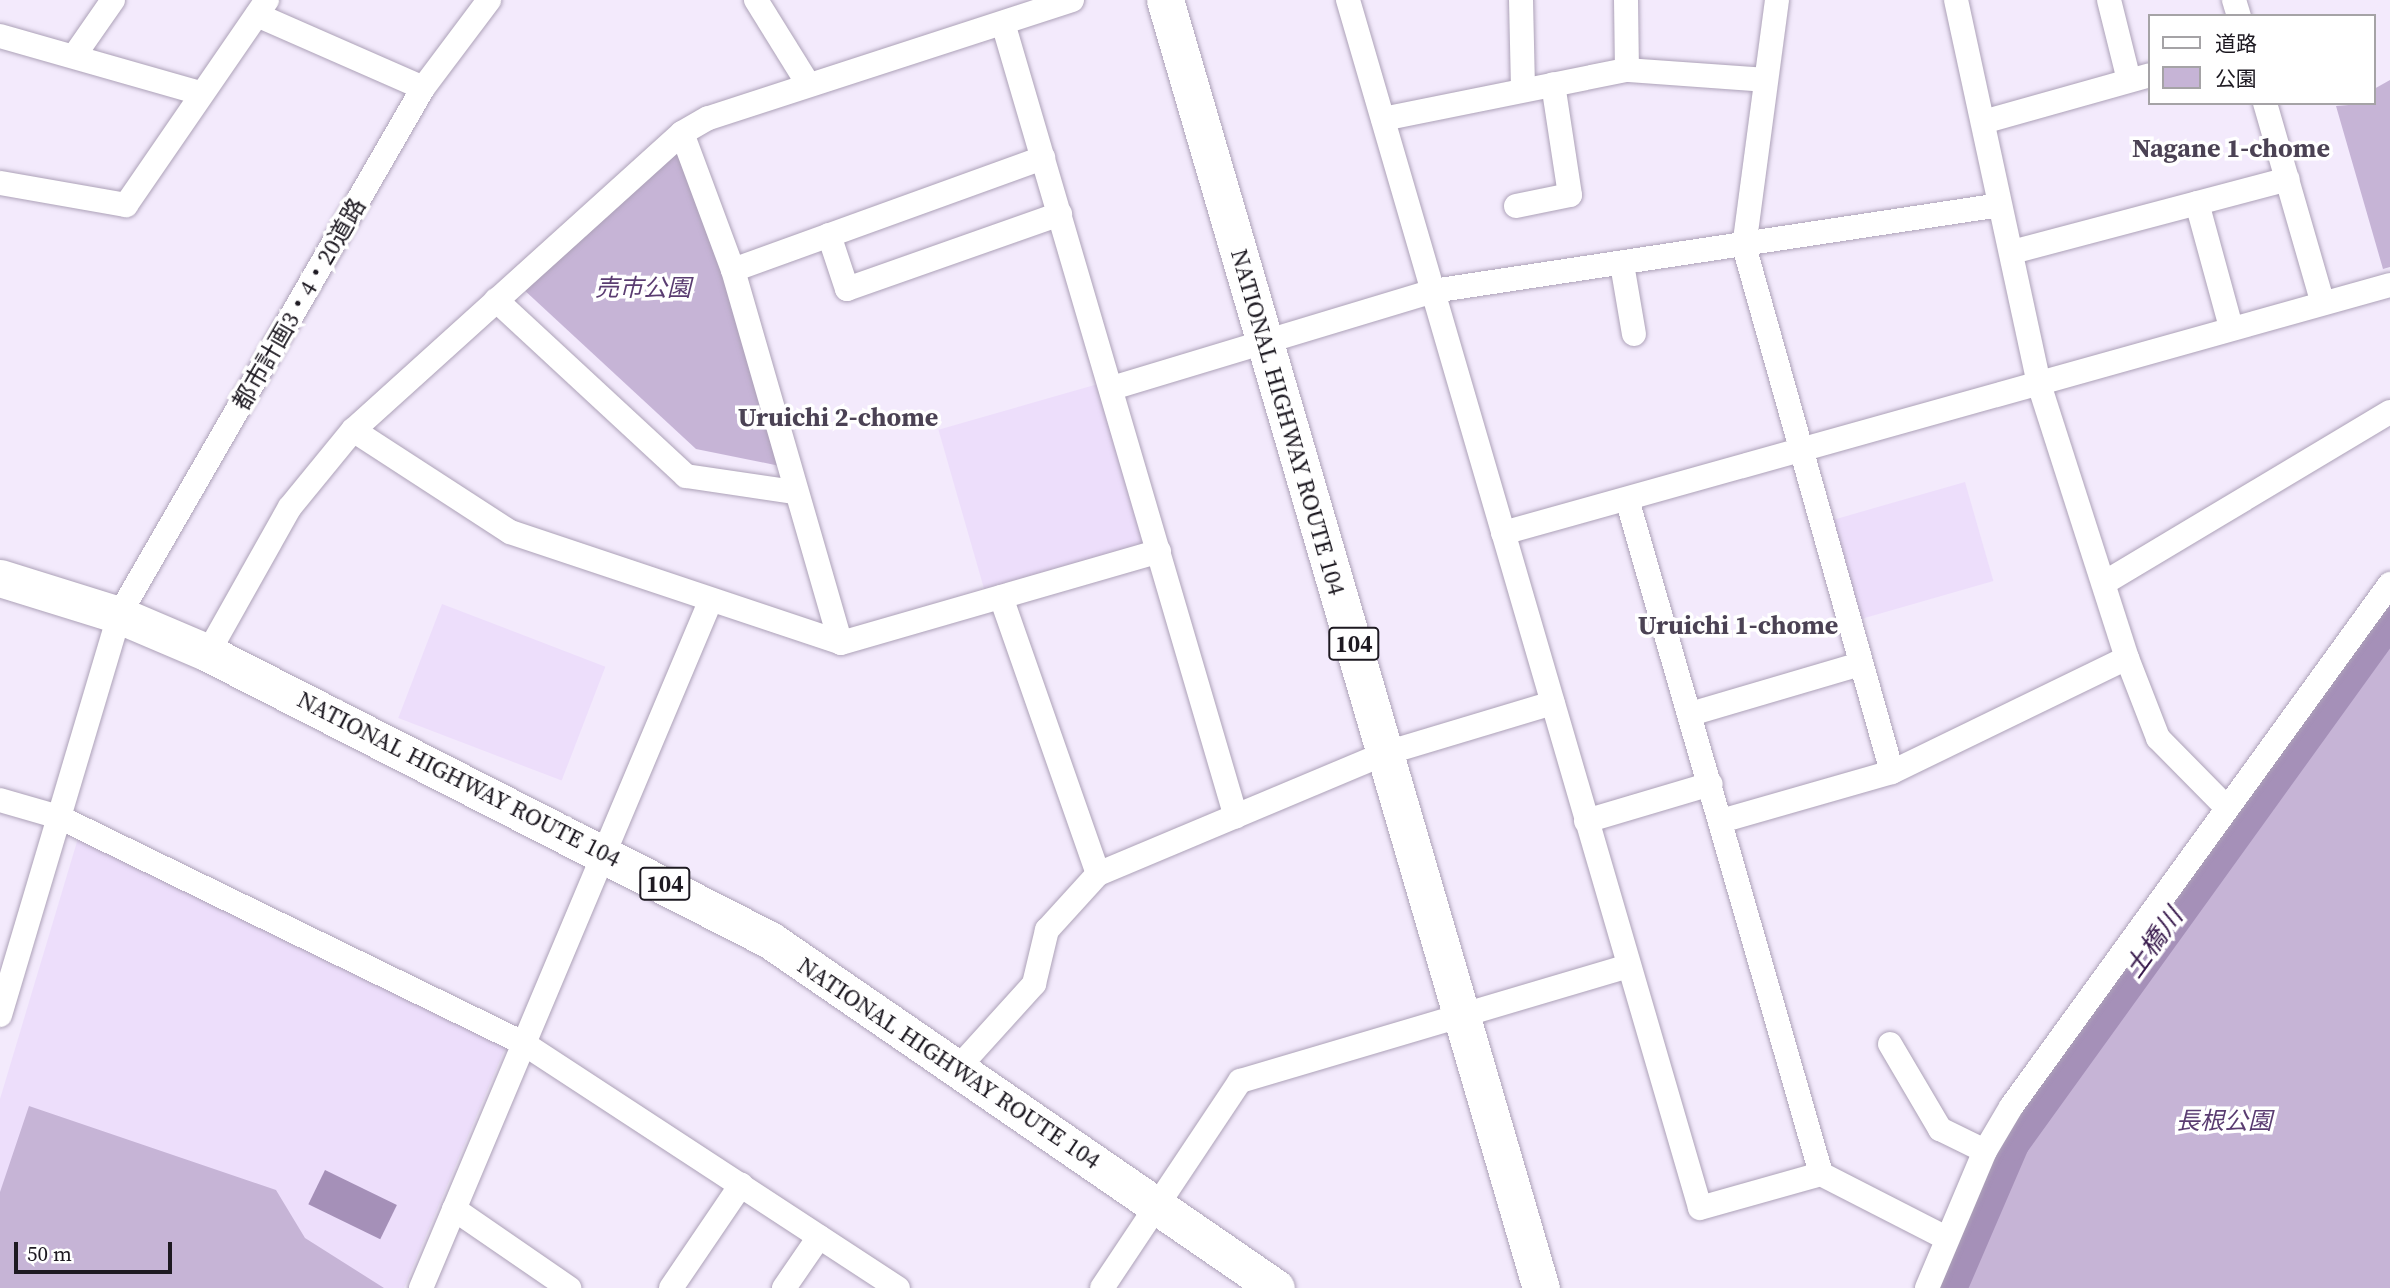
<!DOCTYPE html>
<meta charset="utf-8">
<style>
body{margin:0}
#map{position:relative;width:2390px;height:1288px;overflow:hidden;background:#f3eafc;font-family:"Source Serif 4","Noto Sans JP",serif}
div>[style]{position:absolute}
.built>*{inset:0;background:#eddefb;transform-origin:0 0}
.green>*{inset:0;background:#c6b4d6}
.water>*{inset:0;background:#a590b8;transform-origin:0 0}
.river>*{height:38px;margin:-19px;padding:0 19px;transform-origin:19px;border-radius:19px;background:#a590b8}
.roads{filter:drop-shadow(0 0 2px #ada2b8) drop-shadow(0 0 2px #ada2b8)}
.minor>*{height:24px;margin:-12px;padding:0 12px;transform-origin:12px;border-radius:12px;background:#fff}
.highway>*{height:37px;margin:-18.5px;padding:0 18.5px;transform-origin:18.5px;border-radius:18.5px;background:#fff}
span{translate:-50% -50%;white-space:nowrap;text-align:center;line-height:1.15;-webkit-text-stroke:7px #fff;paint-order:stroke}
.shield-label span{padding:2px 5px;background:#fff;border:2px solid;border-radius:5px;-webkit-text-stroke-width:0}
.shield-label{font-size:23px;color:#1d1921;font-weight:700}
.park-label{font-size:24px;color:#5a3c71;font-style:italic}
.street-label{font-size:24px;color:#1d1921}
.neighbourhood-label{font-size:26px;color:#4b4254;font-weight:700}
.water-label{font-size:26px;color:#381a4c;font-style:italic}
.legend{position:absolute;left:2148px;top:14px;width:228px;height:91px;box-sizing:border-box;background:#fff;border:2px solid #a5a3a6;margin:0;padding:9px 12px;list-style:none;font-size:21px;color:#1d1921}
.legend li{display:flex;align-items:center;gap:14px;height:35px}
.legend b{width:35px;border:2px solid #a5a3a6}
.scale{position:absolute;left:14px;top:1242px;width:158px;height:32px;box-sizing:border-box;border:4px solid #1d1921;border-top:0;padding-left:9px;font-size:21px;line-height:24px;white-space:nowrap;color:#1d1921;-webkit-text-stroke:5px #fff;paint-order:stroke}
</style>
<div id="map">
<div class="built">
<i style="left:1098px;top:384px;width:166px;height:166px;rotate:74deg"></i>
<i style="left:1965px;top:482px;width:103px;height:143px;rotate:74deg"></i>
<i style="left:442px;top:604px;width:175px;height:122px;rotate:21deg"></i>
<i style="clip-path:polygon(79px 835px,506px 1046px,404px 1288px,0 1288px,0 1099px)"></i>
</div>
<div class="green">
<i style="clip-path:polygon(2390px 80px,2390px 267px,2383px 269px,2336px 106px,2374px 103px,2374px 89px)"></i>
<i style="clip-path:polygon(674px 148px,702px 203px,780px 466px,696px 449px,522px 288px)"></i>
<i style="clip-path:polygon(2390px 605px,2390px 1288px,1942px 1288px,2005px 1139px)"></i>
<i style="clip-path:polygon(29px 1106px,276px 1190px,305px 1238px,384px 1288px,0 1288px,0 1192px)"></i>
</div>
<div class="water">
<i style="left:325px;top:1170px;width:80px;height:38px;rotate:26deg"></i>
</div>
<div class="river">
<i style="left:1948px;top:1288px;width:159px;rotate:-66.7deg"></i>
<i style="left:2011px;top:1142px;width:648px;rotate:-54.23deg"></i>
</div>
<div class="roads">
<div class="minor">
<i style="left:756px;top:0;width:99px;rotate:58.2deg"></i>
<i style="left:1072px;top:0;width:383px;rotate:162deg"></i>
<i style="left:708px;top:118px;width:30px;rotate:150deg"></i>
<i style="left:682px;top:133px;width:443px;rotate:137.9deg"></i>
<i style="left:353px;top:430px;width:187px;rotate:33deg"></i>
<i style="left:510px;top:532px;width:349px;rotate:18.5deg"></i>
<i style="left:841px;top:643px;width:331px;rotate:-16.1deg"></i>
<i style="left:1348px;top:0;width:1258px;rotate:73.75deg"></i>
<i style="left:1700px;top:1208px;width:126px;rotate:-15.7deg"></i>
<i style="left:1521px;top:0;width:89px;rotate:88.7deg"></i>
<i style="left:1626px;top:0;width:70px;rotate:89.2deg"></i>
<i style="left:1777px;top:0;width:248px;rotate:97.6deg"></i>
<i style="left:1744px;top:246px;width:546px;rotate:74.29deg"></i>
<i style="left:1956px;top:0;width:393px;rotate:77.8deg"></i>
<i style="left:2039px;top:384px;width:288px;rotate:72.2deg"></i>
<i style="left:2127px;top:658px;width:86px;rotate:68.8deg"></i>
<i style="left:2158px;top:738px;width:97px;rotate:45.4deg"></i>
<i style="left:2109px;top:0;width:82px;rotate:76deg"></i>
<i style="left:2234px;top:0;width:17px;rotate:73deg"></i>
<i style="left:257px;top:15px;width:181px;rotate:23.7deg"></i>
<i style="left:1003px;top:23px;width:827px;rotate:73.65deg"></i>
<i style="left:0;top:36px;width:208px;rotate:15.9deg"></i>
<i style="left:74px;top:56px;width:68px;rotate:-55.1deg"></i>
<i style="left:2265px;top:103px;width:205px;rotate:73.9deg"></i>
<i style="left:1383px;top:119px;width:249px;rotate:-11.4deg"></i>
<i style="left:1627px;top:70px;width:139px;rotate:4.1deg"></i>
<i style="left:1983px;top:122px;width:173px;rotate:-15.7deg"></i>
<i style="left:682px;top:133px;width:146px;rotate:69.6deg"></i>
<i style="left:733px;top:270px;width:388px;rotate:73.9deg"></i>
<i style="left:0;top:183px;width:128px;rotate:9.9deg"></i>
<i style="left:126px;top:205px;width:249px;rotate:-55.5deg"></i>
<i style="left:2197px;top:203px;width:129px;rotate:74.7deg"></i>
<i style="left:1516px;top:206px;width:55px;rotate:-11.5deg"></i>
<i style="left:1570px;top:195px;width:112px;rotate:-98.7deg"></i>
<i style="left:829px;top:235px;width:57px;rotate:71.6deg"></i>
<i style="left:847px;top:289px;width:226px;rotate:-19.4deg"></i>
<i style="left:2012px;top:252px;width:285px;rotate:-14.8deg"></i>
<i style="left:1622px;top:264px;width:71px;rotate:80.3deg"></i>
<i style="left:733px;top:270px;width:330px;rotate:-19.9deg"></i>
<i style="left:496px;top:300px;width:259px;rotate:42.8deg"></i>
<i style="left:686px;top:476px;width:110px;rotate:8.4deg"></i>
<i style="left:1112px;top:388px;width:335px;rotate:-16.8deg"></i>
<i style="left:1433px;top:291px;width:573px;rotate:-8.62deg"></i>
<i style="left:1627px;top:499px;width:702px;rotate:73.96deg"></i>
<i style="left:1821px;top:1174px;width:140px;rotate:27.1deg"></i>
<i style="left:1503px;top:533px;width:921px;rotate:-15.62deg"></i>
<i style="left:2104px;top:583px;width:333px;rotate:-30.9deg"></i>
<i style="left:1001px;top:597px;width:293px;rotate:70.7deg"></i>
<i style="left:1098px;top:874px;width:312px;rotate:-22.8deg"></i>
<i style="left:1386px;top:753px;width:174px;rotate:-16.7deg"></i>
<i style="left:208px;top:653px;width:167px;rotate:-60.7deg"></i>
<i style="left:290px;top:507px;width:99px;rotate:-50.7deg"></i>
<i style="left:1690px;top:714px;width:177px;rotate:-16.4deg"></i>
<i style="left:0;top:800px;width:61px;rotate:16.1deg"></i>
<i style="left:59px;top:817px;width:516px;rotate:25.97deg"></i>
<i style="left:523px;top:1043px;width:448px;rotate:33.2deg"></i>
<i style="left:1586px;top:821px;width:130px;rotate:-16.5deg"></i>
<i style="left:1721px;top:821px;width:178px;rotate:-16deg"></i>
<i style="left:1892px;top:772px;width:261px;rotate:-25.9deg"></i>
<i style="left:0;top:1015px;width:417px;rotate:-73.4deg"></i>
<i style="left:119px;top:615px;width:608px;rotate:-60.02deg"></i>
<i style="left:423px;top:88px;width:110px;rotate:-53.1deg"></i>
<i style="left:1890px;top:1044px;width:99px;rotate:59.5deg"></i>
<i style="left:1940px;top:1129px;width:50px;rotate:26.1deg"></i>
<i style="left:957px;top:1069px;width:115px;rotate:-47.8deg"></i>
<i style="left:1034px;top:984px;width:56px;rotate:-76.5deg"></i>
<i style="left:1047px;top:930px;width:76px;rotate:-47.7deg"></i>
<i style="left:454px;top:1209px;width:140px;rotate:34.5deg"></i>
<i style="left:421px;top:1288px;width:744px;rotate:-67.16deg"></i>
<i style="left:671px;top:1288px;width:125px;rotate:-55.8deg"></i>
<i style="left:784px;top:1288px;width:62px;rotate:-55.5deg"></i>
<i style="left:1102px;top:1288px;width:249px;rotate:-56.3deg"></i>
<i style="left:1240px;top:1081px;width:402px;rotate:-16.5deg"></i>
<i style="left:1927px;top:1288px;width:149px;rotate:-67.1deg"></i>
<i style="left:1985px;top:1151px;width:51px;rotate:-59.4deg"></i>
<i style="left:2011px;top:1107px;width:646px;rotate:-54.07deg"></i>
</div>
<div class="highway">
<i style="left:1165px;top:0;width:1342px;rotate:73.73deg"></i>
<i style="left:0;top:578px;width:125px;rotate:17.3deg"></i>
<i style="left:119px;top:615px;width:97px;rotate:23.1deg"></i>
<i style="left:208px;top:653px;width:631px;rotate:27.05deg"></i>
<i style="left:770px;top:940px;width:614px;rotate:34.52deg"></i>
</div>
</div>
<div class="shield-label">
<span style="left:1354px;top:644px">104</span>
<span style="left:665px;top:884px">104</span>
</div>
<div class="park-label">
<span style="left:643px;top:288px">売市公園</span>
<span style="left:2224px;top:1121px">長根公園</span>
</div>
<div class="street-label">
<span style="left:299px;top:304px;rotate:-60deg">都市計画3・4・20道路</span>
<span style="left:1288px;top:422px;rotate:74deg">NATIONAL HIGHWAY ROUTE 104</span>
<span style="left:459px;top:779px;rotate:27deg">NATIONAL HIGHWAY ROUTE 104</span>
<span style="left:949px;top:1063px;rotate:34deg">NATIONAL HIGHWAY ROUTE 104</span>
</div>
<div class="neighbourhood-label">
<span style="left:2231px;top:149px">Nagane 1-chome</span>
<span style="left:838px;top:418px">Uruichi 2-chome</span>
<span style="left:1738px;top:626px">Uruichi 1-chome</span>
</div>
<div class="water-label">
<span style="left:2154px;top:943px;rotate:-54deg">土橋川</span>
</div>
<ul class="legend">
<li><b style="height:9px;background:#fff"></b>道路</li>
<li><b style="height:19px;background:#c6b4d6"></b>公園</li>
</ul>
<div class="scale">50 m</div>
</div>
